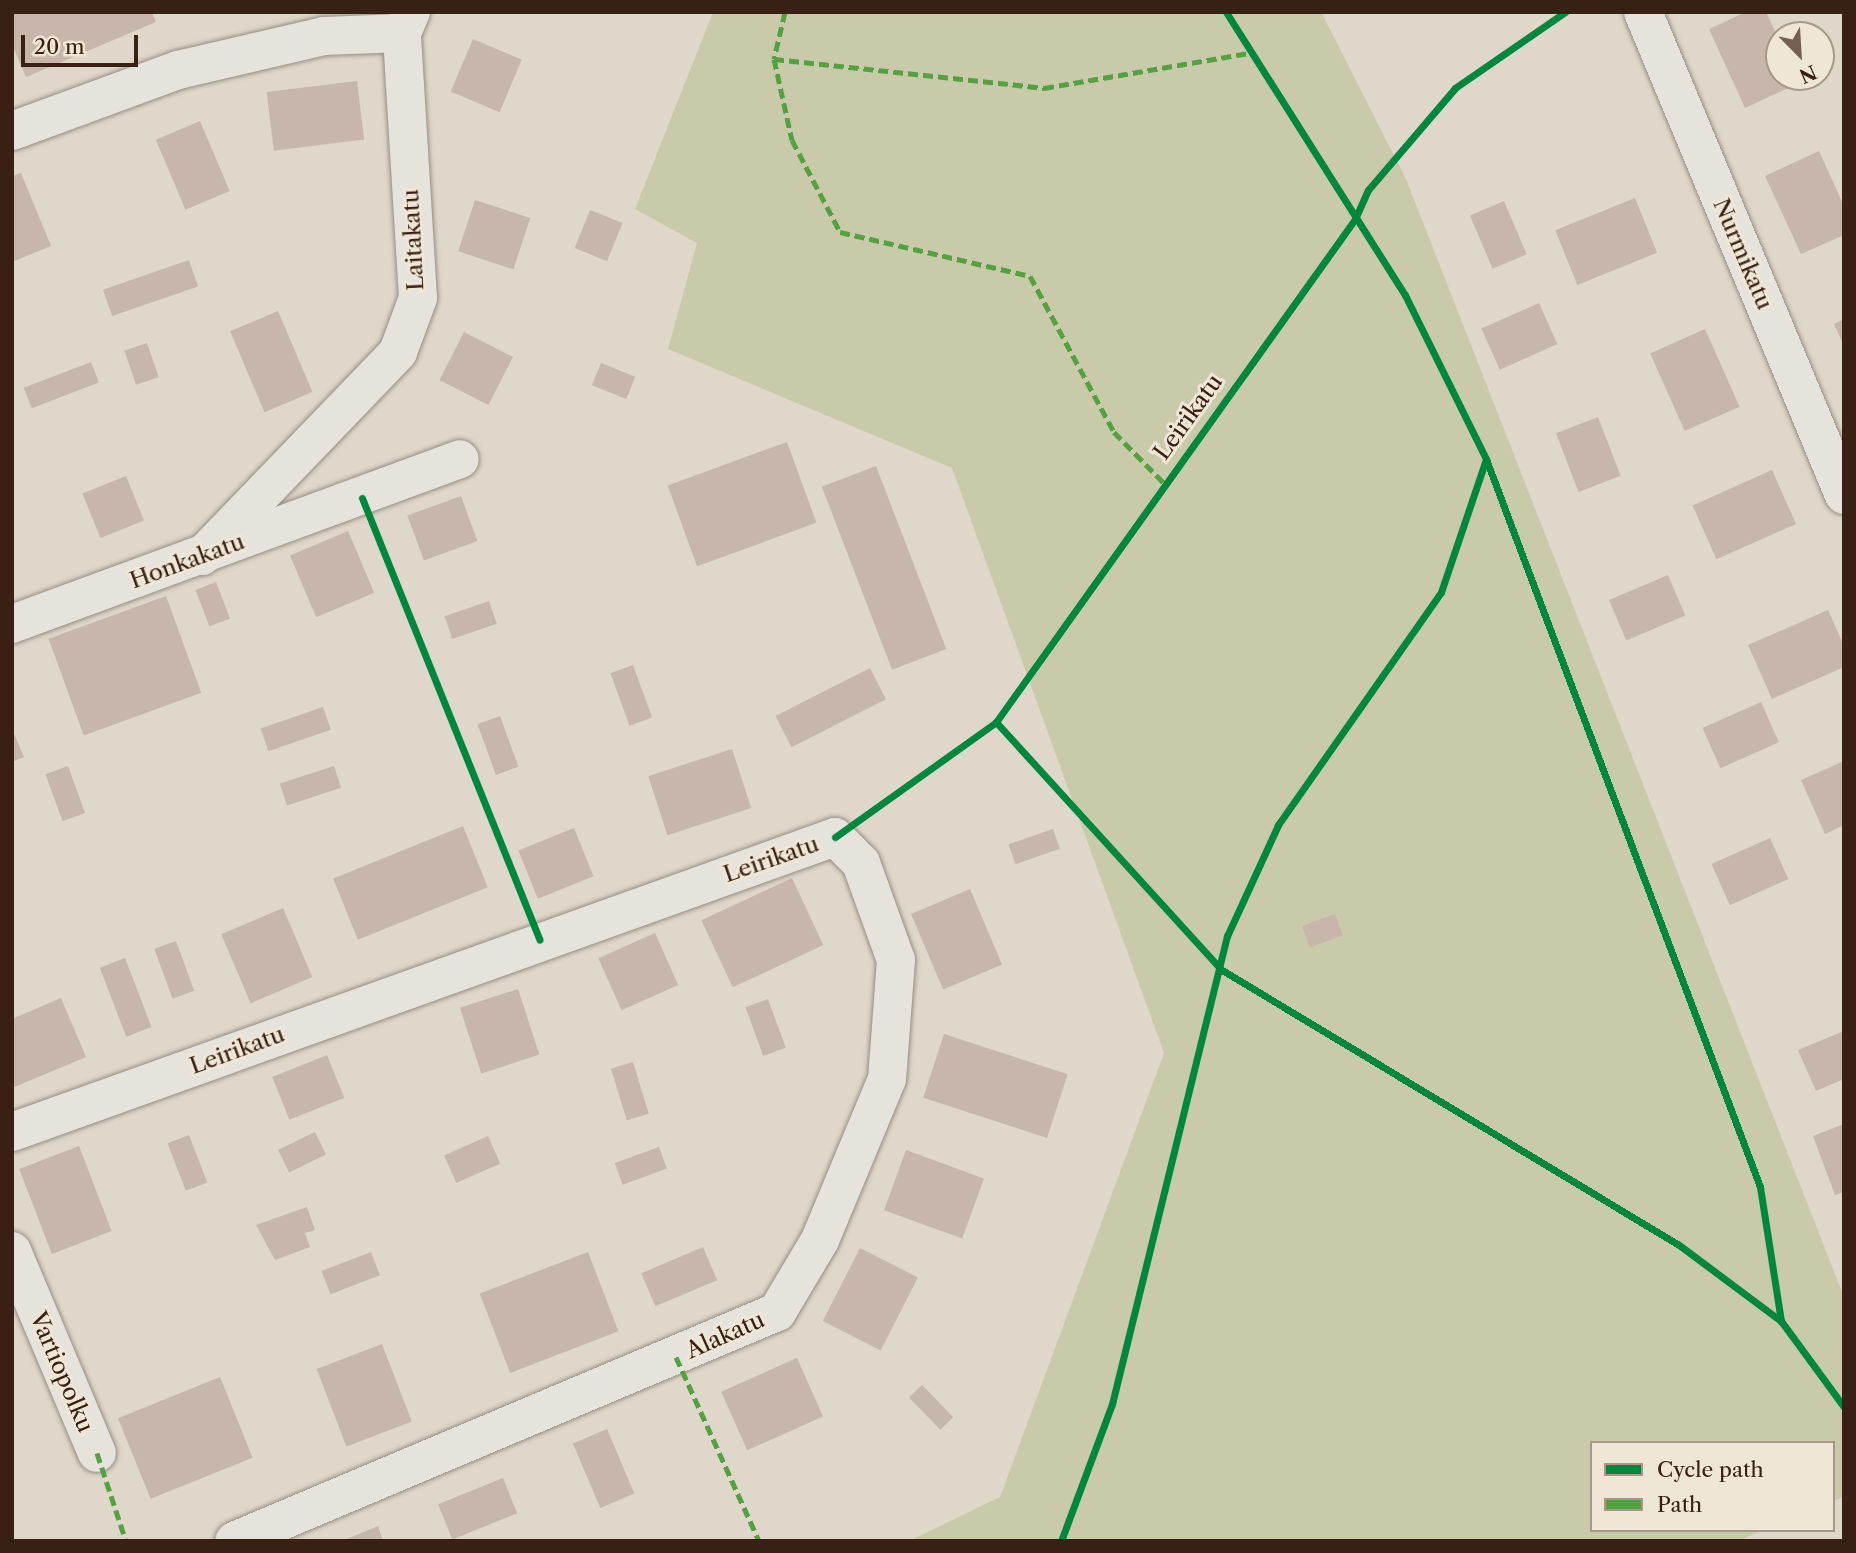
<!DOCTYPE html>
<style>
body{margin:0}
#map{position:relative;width:1856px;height:1553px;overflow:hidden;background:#dfd7c9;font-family:"Libre Caslon Text",serif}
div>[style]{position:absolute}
.green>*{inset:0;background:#c9caaa}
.building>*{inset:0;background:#c6b6ab;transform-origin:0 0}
.roads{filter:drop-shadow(0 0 2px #958d84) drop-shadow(0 0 2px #958d84)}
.minor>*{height:38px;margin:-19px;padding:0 19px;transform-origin:19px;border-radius:19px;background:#e6e2dc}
.quiet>*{height:5px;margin-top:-2.5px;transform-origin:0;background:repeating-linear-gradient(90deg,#53a23f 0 10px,transparent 0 15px)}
.cycleway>*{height:7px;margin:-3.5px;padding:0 3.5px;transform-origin:3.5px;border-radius:3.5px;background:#00873e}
span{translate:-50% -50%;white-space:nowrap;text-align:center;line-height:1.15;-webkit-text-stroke:6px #efe6d7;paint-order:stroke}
.street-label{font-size:23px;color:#382114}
.frame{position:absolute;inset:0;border:14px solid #382114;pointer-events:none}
.legend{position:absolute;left:1590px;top:1441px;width:245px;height:91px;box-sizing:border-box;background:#efe6d7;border:2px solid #a69789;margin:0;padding:9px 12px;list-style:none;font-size:21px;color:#382114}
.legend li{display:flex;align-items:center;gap:14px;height:35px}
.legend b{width:35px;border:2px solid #a69789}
.north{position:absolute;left:1765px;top:21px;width:70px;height:70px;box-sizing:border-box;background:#efe6d7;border:2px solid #a69789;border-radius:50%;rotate:156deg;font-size:19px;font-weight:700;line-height:28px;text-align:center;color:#382114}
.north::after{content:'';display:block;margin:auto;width:24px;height:32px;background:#726153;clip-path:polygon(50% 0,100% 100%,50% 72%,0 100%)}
.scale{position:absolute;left:21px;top:35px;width:117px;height:32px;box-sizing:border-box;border:4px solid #382114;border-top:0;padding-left:9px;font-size:21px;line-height:24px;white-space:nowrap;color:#382114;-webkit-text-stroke:5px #efe6d7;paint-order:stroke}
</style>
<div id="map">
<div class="green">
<i style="clip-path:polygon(713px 12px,1321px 12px,1406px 179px,1844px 1297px,1844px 1497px,1833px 1501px,1833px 1443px,1592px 1443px,1592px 1530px,1763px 1530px,1738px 1541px,909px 1541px,1000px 1497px,1164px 1053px,952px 468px,668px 349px,697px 243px,635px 209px)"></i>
</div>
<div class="building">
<i style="clip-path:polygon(12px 12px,152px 12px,156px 22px,26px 77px,12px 44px)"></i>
<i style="clip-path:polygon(1746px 12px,1766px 12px,1779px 40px,1779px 77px,1796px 77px,1799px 83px,1745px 108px,1709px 29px)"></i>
<i style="left:473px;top:39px;width:53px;height:57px;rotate:23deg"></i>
<i style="left:357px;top:81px;width:59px;height:91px;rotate:83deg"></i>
<i style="left:200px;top:121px;width:76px;height:48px;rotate:67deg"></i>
<i style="clip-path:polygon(1819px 151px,1844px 206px,1844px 235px,1801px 254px,1765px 176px)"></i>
<i style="clip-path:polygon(21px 173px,51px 246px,12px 262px,12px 176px)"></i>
<i style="left:1635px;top:198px;width:59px;height:86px;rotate:68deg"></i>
<i style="left:475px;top:200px;width:58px;height:54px;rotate:18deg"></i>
<i style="left:1504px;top:201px;width:58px;height:37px;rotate:67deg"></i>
<i style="left:590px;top:210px;width:35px;height:41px;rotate:22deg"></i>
<i style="left:189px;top:260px;width:28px;height:91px;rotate:71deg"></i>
<i style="left:1539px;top:303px;width:45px;height:63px;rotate:66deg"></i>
<i style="left:278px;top:311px;width:88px;height:52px;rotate:67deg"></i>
<i style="clip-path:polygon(1844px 319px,1844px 346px,1834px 324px)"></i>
<i style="left:1705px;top:329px;width:85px;height:60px;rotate:66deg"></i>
<i style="left:464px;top:332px;width:55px;height:54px;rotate:27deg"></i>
<i style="left:147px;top:343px;width:36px;height:24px;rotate:71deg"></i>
<i style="left:91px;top:362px;width:22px;height:72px;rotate:69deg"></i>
<i style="left:601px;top:363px;width:37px;height:24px;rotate:22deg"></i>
<i style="left:1598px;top:417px;width:63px;height:45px;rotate:69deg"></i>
<i style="left:787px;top:442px;width:86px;height:127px;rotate:70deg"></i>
<i style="left:876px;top:466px;width:196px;height:58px;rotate:69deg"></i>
<i style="left:1772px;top:470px;width:59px;height:87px;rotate:66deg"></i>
<i style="left:126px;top:476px;width:48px;height:47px;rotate:68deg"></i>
<i style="left:461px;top:496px;width:48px;height:57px;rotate:70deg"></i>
<i style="left:348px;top:531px;width:67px;height:63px;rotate:67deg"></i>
<i style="left:1668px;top:575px;width:44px;height:64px;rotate:67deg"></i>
<i style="left:216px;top:582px;width:39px;height:22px;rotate:69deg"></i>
<i style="left:166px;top:596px;width:103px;height:125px;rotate:70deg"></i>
<i style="left:489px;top:601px;width:24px;height:47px;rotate:71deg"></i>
<i style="clip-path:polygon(1828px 610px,1844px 646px,1844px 667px,1772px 699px,1748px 645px)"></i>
<i style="left:633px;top:665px;width:56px;height:24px;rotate:70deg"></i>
<i style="left:870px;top:668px;width:35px;height:106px;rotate:63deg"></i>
<i style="left:1761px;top:702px;width:44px;height:64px;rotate:66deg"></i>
<i style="left:323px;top:707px;width:24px;height:66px;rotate:71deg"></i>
<i style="left:500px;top:716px;width:54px;height:24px;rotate:70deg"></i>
<i style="clip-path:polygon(12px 729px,24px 757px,12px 762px)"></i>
<i style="left:732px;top:749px;width:62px;height:88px;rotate:72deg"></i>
<i style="clip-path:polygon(1844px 761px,1844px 825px,1825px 834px,1801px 780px)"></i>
<i style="left:68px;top:766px;width:50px;height:24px;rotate:70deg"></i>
<i style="left:334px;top:766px;width:23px;height:57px;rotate:72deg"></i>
<i style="left:463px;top:826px;width:66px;height:140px;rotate:68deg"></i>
<i style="left:574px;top:828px;width:52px;height:60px;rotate:68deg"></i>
<i style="left:1053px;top:829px;width:21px;height:47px;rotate:71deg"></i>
<i style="left:1770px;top:838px;width:45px;height:64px;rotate:66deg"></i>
<i style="left:792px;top:878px;width:74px;height:100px;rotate:65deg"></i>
<i style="left:970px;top:889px;width:82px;height:64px;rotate:67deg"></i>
<i style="left:283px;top:908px;width:75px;height:67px;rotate:67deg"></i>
<i style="left:1335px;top:914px;width:23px;height:35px;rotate:70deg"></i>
<i style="left:655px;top:933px;width:57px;height:62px;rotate:66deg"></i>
<i style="left:176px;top:941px;width:53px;height:23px;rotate:70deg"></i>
<i style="left:125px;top:958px;width:74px;height:27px;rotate:69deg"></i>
<i style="left:518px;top:989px;width:69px;height:61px;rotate:72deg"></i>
<i style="clip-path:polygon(61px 998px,86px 1057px,12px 1088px,12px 1019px)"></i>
<i style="left:768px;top:999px;width:52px;height:24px;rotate:70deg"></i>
<i style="clip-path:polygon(1844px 1031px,1844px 1079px,1816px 1091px,1798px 1050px)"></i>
<i style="left:944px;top:1034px;width:130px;height:67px;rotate:18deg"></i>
<i style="left:327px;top:1055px;width:46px;height:59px;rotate:68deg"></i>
<i style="left:633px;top:1062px;width:54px;height:23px;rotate:73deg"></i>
<i style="clip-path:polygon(1844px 1124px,1844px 1192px,1835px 1195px,1813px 1136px)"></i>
<i style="left:315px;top:1132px;width:25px;height:41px;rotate:64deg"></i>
<i style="left:189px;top:1135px;width:51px;height:23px;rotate:69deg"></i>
<i style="left:488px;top:1136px;width:30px;height:48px;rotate:66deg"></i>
<i style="left:79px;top:1146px;width:91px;height:64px;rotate:69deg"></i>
<i style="left:659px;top:1147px;width:23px;height:47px;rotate:70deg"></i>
<i style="left:906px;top:1150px;width:83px;height:64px;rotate:20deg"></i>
<i style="clip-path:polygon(307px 1207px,315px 1230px,305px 1233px,310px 1247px,275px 1260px,256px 1225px)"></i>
<i style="left:703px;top:1247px;width:36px;height:67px;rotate:67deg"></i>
<i style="left:860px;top:1248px;width:65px;height:82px;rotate:27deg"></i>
<i style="left:371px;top:1252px;width:25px;height:53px;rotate:69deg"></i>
<i style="left:588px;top:1252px;width:85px;height:116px;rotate:69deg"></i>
<i style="left:382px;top:1344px;width:83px;height:70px;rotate:69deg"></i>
<i style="left:797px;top:1358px;width:64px;height:83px;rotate:66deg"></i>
<i style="left:220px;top:1377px;width:87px;height:110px;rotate:68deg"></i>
<i style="left:922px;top:1385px;width:45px;height:18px;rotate:46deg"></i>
<i style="left:607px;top:1429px;width:70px;height:37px;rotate:67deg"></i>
<i style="left:503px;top:1478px;width:38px;height:70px;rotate:68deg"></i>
<i style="clip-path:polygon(378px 1526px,383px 1541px,342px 1541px)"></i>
</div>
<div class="roads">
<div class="minor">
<i style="left:1643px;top:12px;width:523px;rotate:67.41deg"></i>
<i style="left:12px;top:131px;width:177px;rotate:-20.2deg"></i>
<i style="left:178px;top:70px;width:150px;rotate:-13.1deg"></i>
<i style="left:324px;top:36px;width:78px;rotate:-2.2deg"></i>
<i style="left:202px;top:556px;width:283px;rotate:-46.1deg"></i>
<i style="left:398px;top:352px;width:58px;rotate:-69.7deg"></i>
<i style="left:418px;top:298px;width:265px;rotate:-93.5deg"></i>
<i style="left:402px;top:33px;width:23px;rotate:-67deg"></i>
<i style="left:12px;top:624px;width:477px;rotate:-20.2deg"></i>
<i style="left:12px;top:1132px;width:874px;rotate:-19.72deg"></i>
<i style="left:835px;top:837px;width:37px;rotate:45deg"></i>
<i style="left:861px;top:863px;width:103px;rotate:70.2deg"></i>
<i style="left:896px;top:960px;width:119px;rotate:94.3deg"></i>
<i style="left:887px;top:1079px;width:174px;rotate:112.6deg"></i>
<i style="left:820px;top:1240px;width:84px;rotate:120.8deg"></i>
<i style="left:777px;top:1312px;width:589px;rotate:157.13deg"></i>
<i style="left:12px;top:1251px;width:219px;rotate:67.2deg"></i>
</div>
</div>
<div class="quiet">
<i style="left:785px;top:12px;width:48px;rotate:103.2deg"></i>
<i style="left:774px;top:59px;width:83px;rotate:77.5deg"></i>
<i style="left:792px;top:140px;width:104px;rotate:62.4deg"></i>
<i style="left:840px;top:232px;width:195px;rotate:13deg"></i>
<i style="left:1030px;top:276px;width:177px;rotate:61.7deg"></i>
<i style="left:1114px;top:432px;width:71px;rotate:45.6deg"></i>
<i style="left:774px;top:59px;width:272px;rotate:6.1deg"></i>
<i style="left:1044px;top:88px;width:208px;rotate:-9.7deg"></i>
<i style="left:676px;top:1357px;width:202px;rotate:65.7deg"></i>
<i style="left:97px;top:1453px;width:93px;rotate:71.8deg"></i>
</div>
<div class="cycleway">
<i style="left:1226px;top:12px;width:335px;rotate:57.7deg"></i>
<i style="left:1405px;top:295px;width:183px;rotate:63.7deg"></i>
<i style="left:1486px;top:459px;width:778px;rotate:69.37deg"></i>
<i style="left:1760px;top:1187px;width:136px;rotate:81.1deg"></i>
<i style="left:1781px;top:1321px;width:107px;rotate:53.8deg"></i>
<i style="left:362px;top:498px;width:476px;rotate:68.1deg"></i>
<i style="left:996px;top:722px;width:336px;rotate:47.7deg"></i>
<i style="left:1222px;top:970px;width:533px;rotate:31.04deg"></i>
<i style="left:1679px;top:1245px;width:127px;rotate:36.7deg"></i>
<i style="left:835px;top:837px;width:198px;rotate:-35.5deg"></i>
<i style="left:996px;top:722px;width:618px;rotate:-54.48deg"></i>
<i style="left:1355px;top:219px;width:32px;rotate:-66deg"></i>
<i style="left:1368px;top:190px;width:134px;rotate:-49.5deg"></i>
<i style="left:1455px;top:88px;width:134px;rotate:-34.6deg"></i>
<i style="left:1061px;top:1541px;width:146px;rotate:-69.6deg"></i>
<i style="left:1112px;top:1404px;width:482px;rotate:-76.2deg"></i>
<i style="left:1227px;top:936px;width:122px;rotate:-65.3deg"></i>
<i style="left:1278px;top:825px;width:284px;rotate:-55deg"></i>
<i style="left:1441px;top:592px;width:140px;rotate:-71.3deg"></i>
</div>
<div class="street-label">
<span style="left:413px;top:240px;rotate:-93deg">Laitakatu</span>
<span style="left:1743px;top:254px;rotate:67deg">Nurmikatu</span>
<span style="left:1188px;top:417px;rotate:-54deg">Leirikatu</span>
<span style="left:187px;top:561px;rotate:-20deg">Honkakatu</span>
<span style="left:771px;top:859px;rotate:-19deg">Leirikatu</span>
<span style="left:237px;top:1050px;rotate:-20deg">Leirikatu</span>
<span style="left:725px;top:1335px;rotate:-24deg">Alakatu</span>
<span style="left:62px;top:1372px;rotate:67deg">Vartiopolku</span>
</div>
<div class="frame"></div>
<ul class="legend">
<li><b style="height:9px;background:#00873e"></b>Cycle path</li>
<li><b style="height:9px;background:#53a23f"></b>Path</li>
</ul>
<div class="north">N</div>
<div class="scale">20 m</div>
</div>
